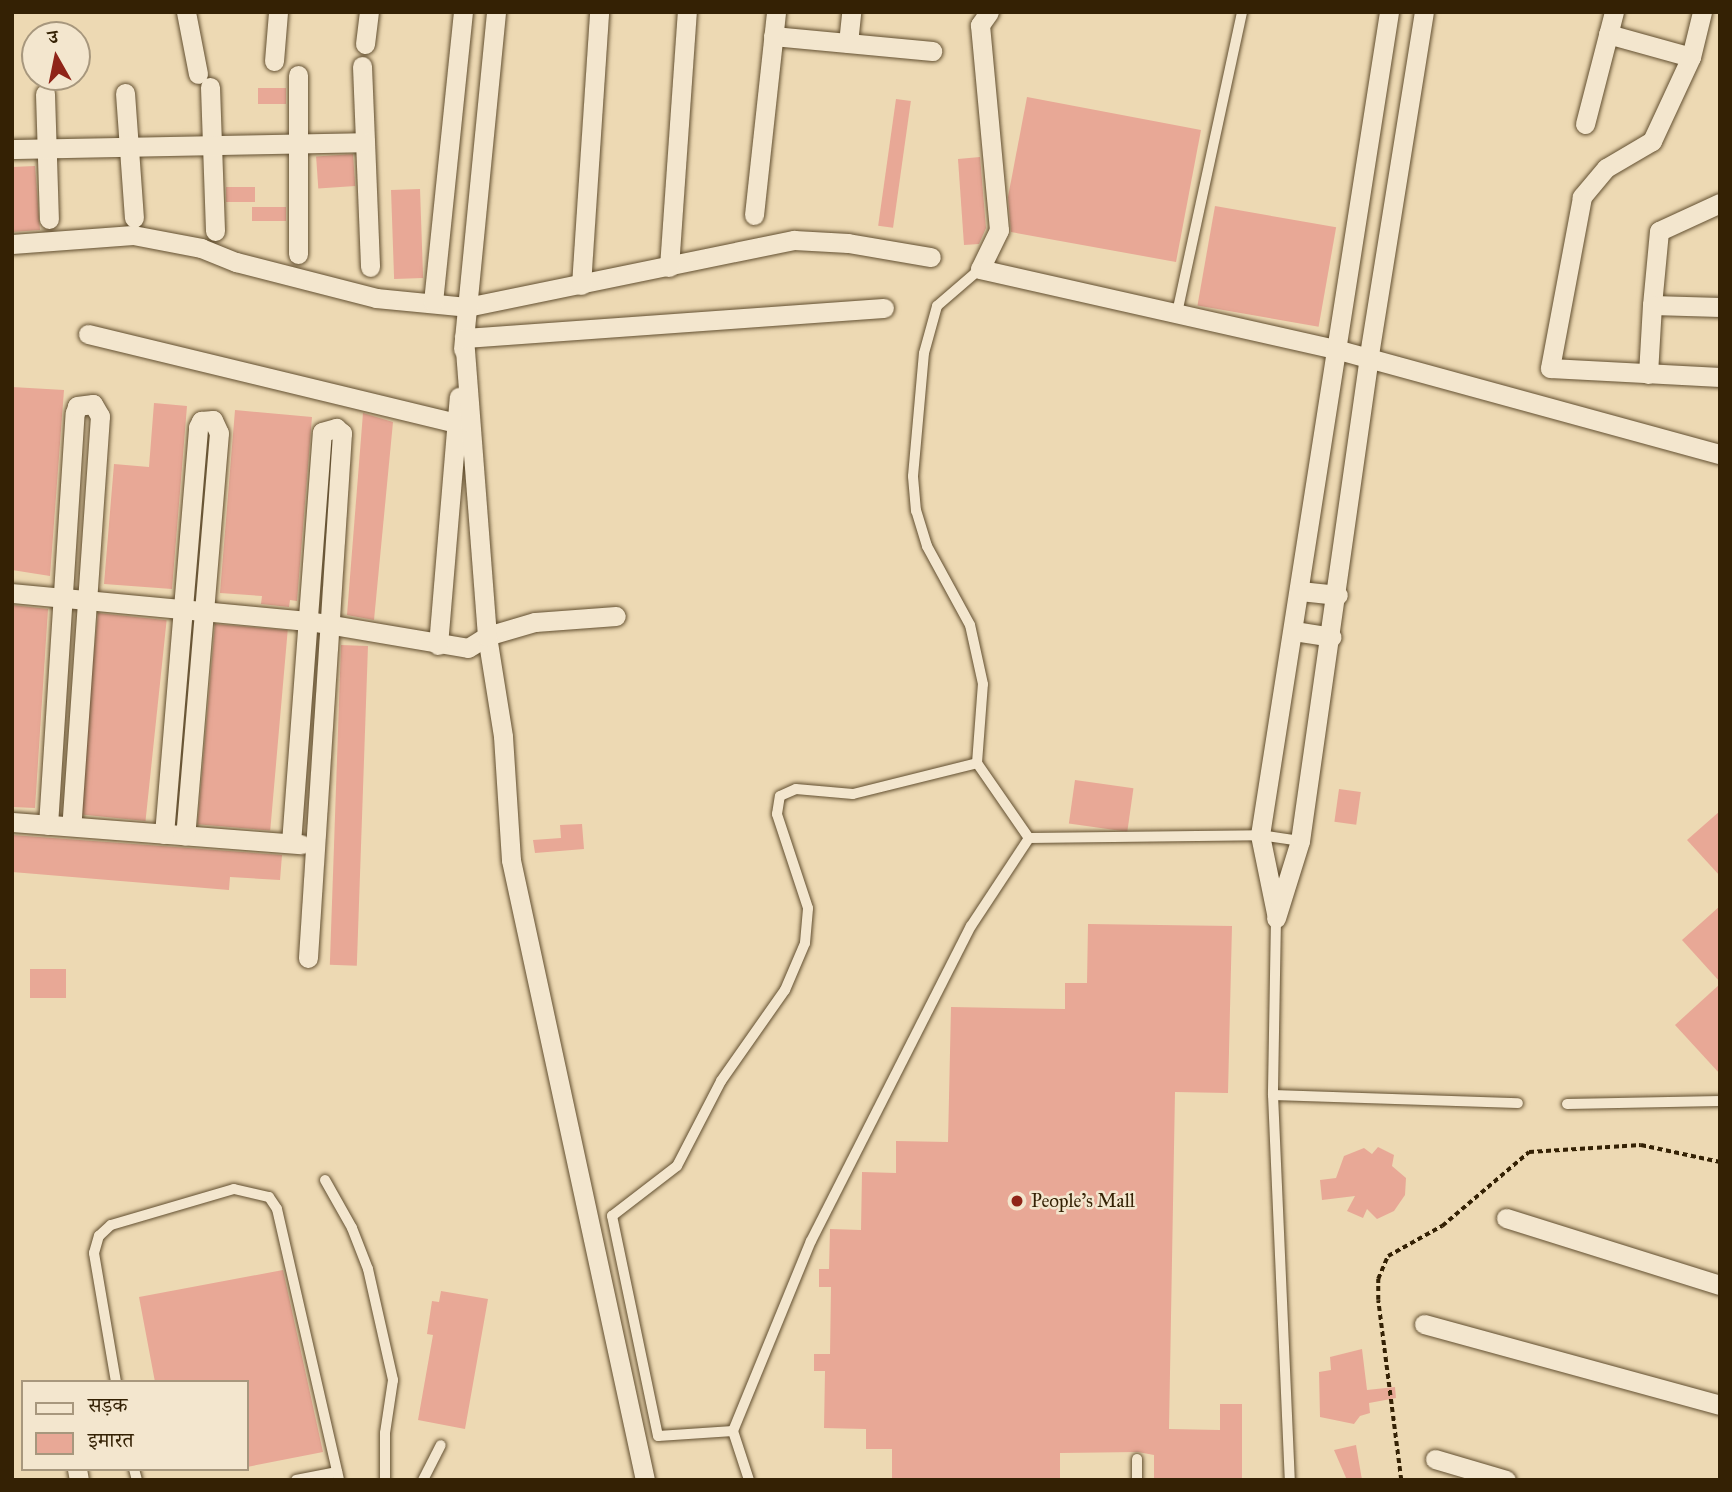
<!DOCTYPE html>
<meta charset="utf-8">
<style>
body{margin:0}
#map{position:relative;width:1732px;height:1492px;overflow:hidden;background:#edd9b3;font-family:"IM FELL Great Primer","Noto Serif Devanagari",serif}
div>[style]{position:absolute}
.building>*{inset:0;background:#e8a896;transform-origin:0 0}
.path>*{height:3.5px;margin-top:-1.75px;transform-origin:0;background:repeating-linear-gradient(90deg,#342104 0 5px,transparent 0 8.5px)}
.roads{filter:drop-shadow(0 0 2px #624f30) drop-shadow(0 0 2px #624f30)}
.lane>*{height:10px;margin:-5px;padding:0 5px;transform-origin:5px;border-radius:5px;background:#f3e6ce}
.street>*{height:19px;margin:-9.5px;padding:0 9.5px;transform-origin:9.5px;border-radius:9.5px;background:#f3e6ce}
.dots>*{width:19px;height:19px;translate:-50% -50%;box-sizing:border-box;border:4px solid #f3e6ce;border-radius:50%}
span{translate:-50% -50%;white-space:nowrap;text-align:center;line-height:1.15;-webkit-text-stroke:5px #f3e6ce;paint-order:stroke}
.poi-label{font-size:19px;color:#342104}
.left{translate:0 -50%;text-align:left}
.frame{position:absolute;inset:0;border:14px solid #342104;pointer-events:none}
.legend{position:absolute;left:21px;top:1380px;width:228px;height:91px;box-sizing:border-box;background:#f3e6ce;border:2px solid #a7977d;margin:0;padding:9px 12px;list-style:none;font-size:21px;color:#342104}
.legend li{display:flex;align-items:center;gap:14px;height:35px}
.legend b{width:35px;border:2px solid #a7977d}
.north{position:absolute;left:21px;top:21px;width:70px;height:70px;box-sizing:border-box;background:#f3e6ce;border:2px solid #a7977d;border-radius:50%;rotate:351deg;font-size:19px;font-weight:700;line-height:28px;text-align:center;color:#342104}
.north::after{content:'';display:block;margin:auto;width:24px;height:32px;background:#8f2418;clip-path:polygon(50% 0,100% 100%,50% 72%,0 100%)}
</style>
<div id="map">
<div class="building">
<i style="left:286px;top:88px;width:16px;height:28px;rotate:90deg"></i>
<i style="clip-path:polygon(1027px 97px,1201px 130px,1176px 262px,1011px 232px,1008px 197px)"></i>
<i style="left:896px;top:99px;width:15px;height:128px;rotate:8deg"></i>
<i style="left:353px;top:154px;width:32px;height:37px;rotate:86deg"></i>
<i style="clip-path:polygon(980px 157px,986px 228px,979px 244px,964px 245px,958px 159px)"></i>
<i style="clip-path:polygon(35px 166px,40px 230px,12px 232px,12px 167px)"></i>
<i style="left:255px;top:187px;width:15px;height:29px;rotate:90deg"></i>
<i style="left:420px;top:189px;width:89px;height:29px;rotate:88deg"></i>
<i style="left:1215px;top:206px;width:123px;height:101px;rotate:10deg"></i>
<i style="left:286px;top:207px;width:14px;height:34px;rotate:90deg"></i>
<i style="clip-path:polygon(12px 387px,64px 390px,50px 576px,12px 570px)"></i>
<i style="clip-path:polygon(154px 403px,187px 406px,172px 589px,104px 584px,114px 464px,149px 467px)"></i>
<i style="clip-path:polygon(235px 410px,312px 417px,297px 601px,290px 600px,289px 607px,261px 604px,262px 596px,220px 593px)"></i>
<i style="clip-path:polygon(363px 413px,393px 422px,374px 620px,347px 615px)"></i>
<i style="clip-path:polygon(12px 605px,48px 609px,35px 808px,12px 807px)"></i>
<i style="left:98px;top:613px;width:69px;height:202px;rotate:6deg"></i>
<i style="left:215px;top:624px;width:73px;height:201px;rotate:5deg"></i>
<i style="left:341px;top:645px;width:27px;height:320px;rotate:2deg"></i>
<i style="left:1075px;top:780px;width:59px;height:44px;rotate:8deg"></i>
<i style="left:1339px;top:789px;width:22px;height:33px;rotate:8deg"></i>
<i style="clip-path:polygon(1720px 811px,1720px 876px,1687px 840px)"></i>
<i style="clip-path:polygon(582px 824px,584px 849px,535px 853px,533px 840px,561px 838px,560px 825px)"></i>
<i style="clip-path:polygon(12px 835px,282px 855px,280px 880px,230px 877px,229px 890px,12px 872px)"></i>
<i style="clip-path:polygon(1720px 906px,1720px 982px,1682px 940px)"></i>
<i style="clip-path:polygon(1088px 924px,1232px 926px,1228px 1093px,1175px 1092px,1169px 1429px,1220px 1430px,1220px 1404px,1242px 1404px,1242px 1480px,1154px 1480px,1154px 1455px,1138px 1452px,1060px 1453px,1060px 1480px,892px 1480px,892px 1449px,866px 1449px,866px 1429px,824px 1428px,825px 1371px,814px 1371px,814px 1354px,830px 1354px,831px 1287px,819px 1287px,819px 1269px,829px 1269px,830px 1229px,861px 1230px,862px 1172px,896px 1173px,896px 1141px,948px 1142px,951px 1007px,1065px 1009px,1065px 983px,1087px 983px)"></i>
<i style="left:66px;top:969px;width:29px;height:36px;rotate:90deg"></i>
<i style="clip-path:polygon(1720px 984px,1720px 1074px,1675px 1025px)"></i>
<i style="clip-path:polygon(1378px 1147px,1394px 1155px,1392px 1166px,1406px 1178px,1405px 1195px,1394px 1211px,1377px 1219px,1367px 1209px,1363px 1218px,1347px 1211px,1355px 1196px,1322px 1200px,1320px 1180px,1336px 1178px,1344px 1156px,1364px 1148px,1372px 1154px)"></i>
<i style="clip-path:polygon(283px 1270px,323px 1452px,247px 1467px,247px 1382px,155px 1382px,139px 1297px)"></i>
<i style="clip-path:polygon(441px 1291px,488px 1299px,465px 1429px,418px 1420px,433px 1335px,427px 1334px,432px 1301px,439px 1302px)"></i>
<i style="clip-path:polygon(1362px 1349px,1367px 1390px,1395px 1387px,1396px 1398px,1369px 1403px,1370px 1413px,1360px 1416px,1354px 1424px,1320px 1417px,1319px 1372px,1331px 1370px,1330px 1357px)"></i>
<i style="clip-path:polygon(1356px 1445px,1362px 1480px,1347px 1480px,1334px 1450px)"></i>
</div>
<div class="path">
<i style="left:1401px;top:1480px;width:181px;rotate:-97.3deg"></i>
<i style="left:1378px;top:1300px;width:21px;rotate:-90deg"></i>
<i style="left:1378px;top:1279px;width:25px;rotate:-67deg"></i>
<i style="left:1388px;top:1256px;width:62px;rotate:-29.1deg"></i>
<i style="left:1442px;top:1226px;width:114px;rotate:-40.4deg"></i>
<i style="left:1529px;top:1152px;width:112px;rotate:-3.6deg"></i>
<i style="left:1641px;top:1145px;width:81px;rotate:12.1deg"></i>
</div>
<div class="roads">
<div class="lane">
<i style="left:1177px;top:313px;width:308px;rotate:-77.8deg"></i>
<i style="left:977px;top:763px;width:79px;rotate:-85.7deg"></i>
<i style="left:983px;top:684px;width:60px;rotate:-102.4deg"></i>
<i style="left:970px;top:625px;width:90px;rotate:-118.6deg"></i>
<i style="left:927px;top:546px;width:37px;rotate:-107deg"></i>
<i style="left:916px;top:511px;width:35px;rotate:-95deg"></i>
<i style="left:913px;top:476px;width:123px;rotate:-84.9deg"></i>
<i style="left:924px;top:353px;width:49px;rotate:-74.5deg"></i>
<i style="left:937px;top:306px;width:57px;rotate:-40.7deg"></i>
<i style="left:1276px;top:918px;width:177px;rotate:91deg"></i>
<i style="left:1273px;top:1095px;width:385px;rotate:87.5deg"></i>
<i style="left:1273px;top:1095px;width:245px;rotate:1.9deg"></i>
<i style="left:1567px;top:1104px;width:153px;rotate:-1.1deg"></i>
<i style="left:325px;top:1180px;width:55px;rotate:60.6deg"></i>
<i style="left:352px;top:1228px;width:44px;rotate:68.7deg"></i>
<i style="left:368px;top:1269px;width:114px;rotate:77.3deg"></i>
<i style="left:393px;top:1380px;width:54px;rotate:98.6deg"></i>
<i style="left:385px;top:1433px;width:47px;rotate:90deg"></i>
<i style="left:116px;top:1382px;width:131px;rotate:-99.7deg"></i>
<i style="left:94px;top:1253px;width:18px;rotate:-74deg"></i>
<i style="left:99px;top:1236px;width:16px;rotate:-43deg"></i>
<i style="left:111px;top:1225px;width:128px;rotate:-16.3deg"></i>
<i style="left:234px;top:1189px;width:36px;rotate:13deg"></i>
<i style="left:269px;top:1197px;width:14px;rotate:56deg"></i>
<i style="left:277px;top:1209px;width:278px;rotate:77.1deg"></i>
<i style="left:733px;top:1431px;width:75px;rotate:176.2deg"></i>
<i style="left:658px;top:1436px;width:225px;rotate:-101.8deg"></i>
<i style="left:612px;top:1216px;width:82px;rotate:-37.6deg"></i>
<i style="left:677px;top:1166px;width:96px;rotate:-62.6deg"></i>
<i style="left:721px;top:1081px;width:111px;rotate:-54.9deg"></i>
<i style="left:785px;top:990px;width:51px;rotate:-66.9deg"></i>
<i style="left:805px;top:943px;width:35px;rotate:-85deg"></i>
<i style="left:808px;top:908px;width:99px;rotate:-108.3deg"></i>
<i style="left:777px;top:814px;width:18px;rotate:-81deg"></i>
<i style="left:780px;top:796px;width:17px;rotate:-24deg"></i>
<i style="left:796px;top:789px;width:57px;rotate:5deg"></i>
<i style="left:853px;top:794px;width:128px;rotate:-14deg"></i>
<i style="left:977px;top:763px;width:91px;rotate:55.3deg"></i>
<i style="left:1137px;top:1459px;width:21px;rotate:90deg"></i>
<i style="left:134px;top:1469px;width:11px;rotate:75deg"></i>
<i style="left:296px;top:1480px;width:42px;rotate:-11deg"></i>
<i style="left:423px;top:1480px;width:39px;rotate:-63deg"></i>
<i style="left:749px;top:1480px;width:52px;rotate:-108.1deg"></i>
<i style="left:733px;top:1431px;width:205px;rotate:-67.7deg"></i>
<i style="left:811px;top:1241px;width:353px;rotate:-63.1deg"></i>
<i style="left:971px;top:926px;width:105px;rotate:-56.6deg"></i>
<i style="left:1029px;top:838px;width:231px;rotate:-0.7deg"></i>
<i style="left:1260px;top:835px;width:40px;rotate:8.5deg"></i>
</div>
<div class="street">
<i style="left:186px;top:12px;width:63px;rotate:79deg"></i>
<i style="left:989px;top:12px;width:16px;rotate:125deg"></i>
<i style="left:980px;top:25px;width:206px;rotate:84.7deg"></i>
<i style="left:999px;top:230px;width:43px;rotate:116deg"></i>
<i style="left:980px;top:269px;width:368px;rotate:12.7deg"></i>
<i style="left:1339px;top:350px;width:395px;rotate:15.3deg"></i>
<i style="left:1702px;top:12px;width:46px;rotate:103.7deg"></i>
<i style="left:1691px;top:57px;width:93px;rotate:114.9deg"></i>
<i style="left:1652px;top:141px;width:53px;rotate:149.6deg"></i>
<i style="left:1606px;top:168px;width:38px;rotate:130deg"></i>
<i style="left:1582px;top:197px;width:174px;rotate:100.6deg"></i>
<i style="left:1550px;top:368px;width:170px;rotate:3deg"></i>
<i style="left:1608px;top:34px;width:86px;rotate:15.5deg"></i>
<i style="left:773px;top:36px;width:160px;rotate:5.4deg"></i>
<i style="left:848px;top:43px;width:31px;rotate:-84deg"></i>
<i style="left:365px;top:44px;width:32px;rotate:-83deg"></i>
<i style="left:274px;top:61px;width:49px;rotate:-85.3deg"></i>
<i style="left:362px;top:66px;width:201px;rotate:87.7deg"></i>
<i style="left:298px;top:75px;width:179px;rotate:90deg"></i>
<i style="left:210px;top:87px;width:144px;rotate:88deg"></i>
<i style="left:125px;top:93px;width:125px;rotate:85.9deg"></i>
<i style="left:45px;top:94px;width:125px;rotate:88.2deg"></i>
<i style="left:1585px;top:124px;width:116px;rotate:-75.5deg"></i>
<i style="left:12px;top:149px;width:353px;rotate:-1.1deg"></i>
<i style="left:1720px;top:203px;width:67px;rotate:155.3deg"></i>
<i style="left:1659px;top:231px;width:74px;rotate:95.4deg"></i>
<i style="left:1652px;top:305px;width:68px;rotate:1.7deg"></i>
<i style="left:754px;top:215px;width:204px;rotate:-83.8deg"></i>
<i style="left:12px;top:244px;width:121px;rotate:-4.3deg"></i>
<i style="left:133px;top:235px;width:69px;rotate:10.8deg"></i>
<i style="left:201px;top:248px;width:38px;rotate:22deg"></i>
<i style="left:236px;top:262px;width:145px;rotate:14.4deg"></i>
<i style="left:376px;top:298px;width:91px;rotate:5.6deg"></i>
<i style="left:467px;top:307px;width:334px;rotate:-11.6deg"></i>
<i style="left:794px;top:240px;width:54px;rotate:3.2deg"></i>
<i style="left:848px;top:243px;width:84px;rotate:9.6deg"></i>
<i style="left:669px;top:267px;width:256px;rotate:-86deg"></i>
<i style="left:581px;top:285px;width:274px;rotate:-86.2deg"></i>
<i style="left:433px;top:302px;width:292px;rotate:-84.1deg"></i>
<i style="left:88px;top:334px;width:380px;rotate:13.6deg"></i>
<i style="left:463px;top:349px;width:339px;rotate:-84.4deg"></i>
<i style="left:1648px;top:374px;width:69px;rotate:-86.7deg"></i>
<i style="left:1300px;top:591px;width:38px;rotate:6deg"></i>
<i style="left:12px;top:593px;width:298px;rotate:5.4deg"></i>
<i style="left:309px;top:621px;width:161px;rotate:9.6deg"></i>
<i style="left:468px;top:648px;width:22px;rotate:-32deg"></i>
<i style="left:487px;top:636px;width:50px;rotate:-16.3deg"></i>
<i style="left:535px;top:622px;width:81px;rotate:-4.2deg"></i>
<i style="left:1294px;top:631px;width:38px;rotate:9deg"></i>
<i style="left:438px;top:645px;width:249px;rotate:-85.2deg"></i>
<i style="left:12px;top:822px;width:290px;rotate:4.4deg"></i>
<i style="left:48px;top:825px;width:413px;rotate:-86.3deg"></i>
<i style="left:75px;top:413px;width:7px;rotate:-74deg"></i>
<i style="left:77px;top:406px;width:16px;rotate:-7deg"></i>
<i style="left:93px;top:404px;width:14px;rotate:60deg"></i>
<i style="left:100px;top:416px;width:411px;rotate:94deg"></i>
<i style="left:164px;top:834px;width:408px;rotate:-85.2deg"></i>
<i style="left:198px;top:427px;width:7px;rotate:-63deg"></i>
<i style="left:201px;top:421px;width:12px;rotate:-5deg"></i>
<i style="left:213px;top:420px;width:14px;rotate:65deg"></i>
<i style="left:219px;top:433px;width:404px;rotate:94.8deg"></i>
<i style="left:291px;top:843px;width:412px;rotate:-85.7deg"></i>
<i style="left:322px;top:432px;width:15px;rotate:-16deg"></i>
<i style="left:336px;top:428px;width:8px;rotate:40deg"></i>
<i style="left:342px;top:433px;width:526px;rotate:93.71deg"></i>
<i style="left:1276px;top:913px;width:80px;rotate:-101.6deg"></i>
<i style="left:1260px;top:835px;width:833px;rotate:-81.09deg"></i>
<i style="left:1276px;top:918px;width:81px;rotate:-72.7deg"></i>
<i style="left:1300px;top:841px;width:485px;rotate:-81.9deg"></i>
<i style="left:1368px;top:361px;width:353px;rotate:-80.9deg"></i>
<i style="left:1506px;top:1218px;width:224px;rotate:17.4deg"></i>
<i style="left:1424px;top:1324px;width:307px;rotate:15.3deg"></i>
<i style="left:1435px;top:1459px;width:74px;rotate:16.5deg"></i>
<i style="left:77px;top:1469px;width:11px;rotate:80deg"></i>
<i style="left:645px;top:1480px;width:634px;rotate:-102.2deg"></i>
<i style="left:511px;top:860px;width:124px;rotate:-93.7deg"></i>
<i style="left:503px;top:736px;width:101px;rotate:-99.1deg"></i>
<i style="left:487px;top:636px;width:299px;rotate:-94.4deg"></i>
<i style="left:464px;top:338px;width:421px;rotate:-4.1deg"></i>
</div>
</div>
<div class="dots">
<i style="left:1017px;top:1201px;background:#8f2418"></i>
</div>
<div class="poi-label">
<span class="left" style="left:1031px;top:1201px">People's Mall</span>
</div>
<div class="frame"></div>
<ul class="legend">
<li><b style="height:9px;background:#f3e6ce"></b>सड़क</li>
<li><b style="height:19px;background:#e8a896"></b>इमारत</li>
</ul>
<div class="north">उ</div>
</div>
